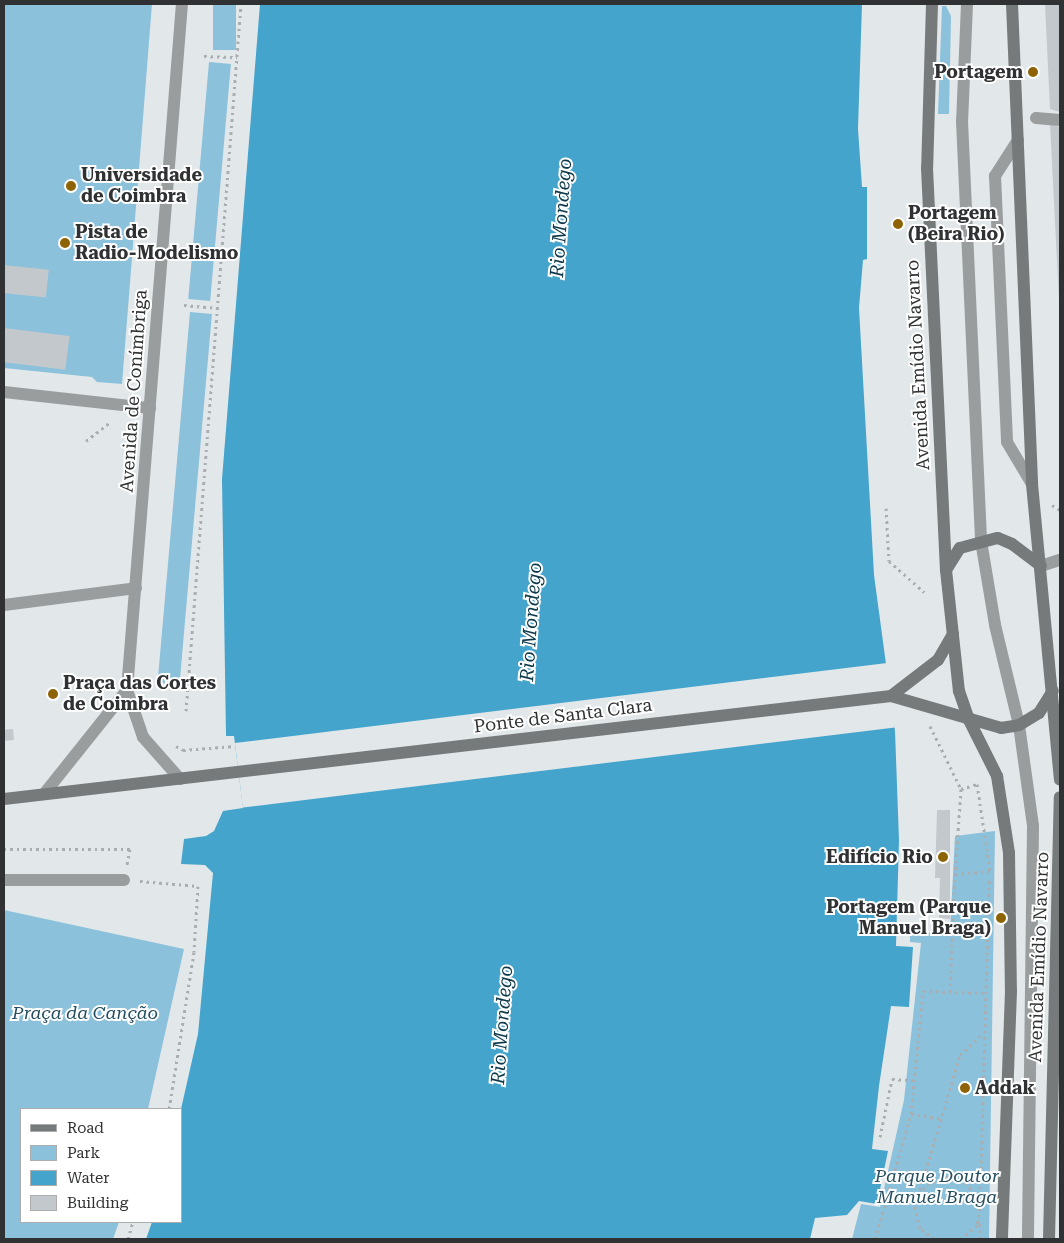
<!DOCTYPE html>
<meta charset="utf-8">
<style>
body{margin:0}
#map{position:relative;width:1064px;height:1243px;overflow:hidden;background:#e2e7ea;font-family:"Roboto Serif",serif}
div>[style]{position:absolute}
.green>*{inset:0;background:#8bc1db;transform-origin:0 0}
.water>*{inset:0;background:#44a4cc}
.pier>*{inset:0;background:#e2e7ea;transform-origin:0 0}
.building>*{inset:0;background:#c2c8cb;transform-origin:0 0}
.path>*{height:3px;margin-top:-1.5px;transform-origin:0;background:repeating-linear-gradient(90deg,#aaaeb1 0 2.5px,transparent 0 6.5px)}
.service>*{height:12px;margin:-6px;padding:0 6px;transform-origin:6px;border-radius:6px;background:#9a9d9e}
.pedestrian>*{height:12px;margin:-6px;padding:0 6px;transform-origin:6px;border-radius:6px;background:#9a9d9e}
.tertiary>*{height:12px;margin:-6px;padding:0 6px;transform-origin:6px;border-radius:6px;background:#9a9d9e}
.secondary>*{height:12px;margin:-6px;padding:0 6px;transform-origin:6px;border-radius:6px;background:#767a7b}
.dots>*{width:14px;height:14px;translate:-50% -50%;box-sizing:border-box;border:2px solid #fff;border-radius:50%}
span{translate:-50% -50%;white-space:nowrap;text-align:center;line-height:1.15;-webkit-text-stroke:4px #fff;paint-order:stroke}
.poi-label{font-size:18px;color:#2f3132;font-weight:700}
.right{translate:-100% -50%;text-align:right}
.left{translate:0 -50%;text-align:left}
.street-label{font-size:18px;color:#2f3132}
.park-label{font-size:18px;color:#254e60;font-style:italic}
.water-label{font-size:19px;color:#0e394a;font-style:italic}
.frame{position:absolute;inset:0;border:5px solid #2f3132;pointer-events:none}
.legend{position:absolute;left:20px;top:1108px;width:162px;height:115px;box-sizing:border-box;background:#fff;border:1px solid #acadad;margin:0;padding:6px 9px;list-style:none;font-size:15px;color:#2f3132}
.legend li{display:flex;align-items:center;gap:10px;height:25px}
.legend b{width:25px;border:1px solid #acadad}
</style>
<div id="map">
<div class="green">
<i style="clip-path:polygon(4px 4px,152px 4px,122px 384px,97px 382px,92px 377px,4px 368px)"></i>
<i style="left:213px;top:4px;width:23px;height:46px"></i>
<i style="clip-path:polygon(942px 6px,946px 6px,951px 16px,949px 114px,938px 114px)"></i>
<i style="left:209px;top:62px;width:22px;height:238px;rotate:5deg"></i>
<i style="left:190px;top:312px;width:22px;height:372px;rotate:5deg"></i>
<i style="clip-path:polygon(995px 831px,989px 1239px,852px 1239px,861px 1204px,880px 1207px,904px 1100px,921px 943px,910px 942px,910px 933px,950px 932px,955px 836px)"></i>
<i style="clip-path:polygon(4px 910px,184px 949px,148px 1109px,21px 1109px,21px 1222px,119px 1222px,113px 1239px,4px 1239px)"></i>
</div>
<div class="water">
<i style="clip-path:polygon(260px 4px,862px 4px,858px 129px,862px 187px,867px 187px,867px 259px,863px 260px,859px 308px,874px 575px,895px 731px,899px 840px,896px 946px,913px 947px,909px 1007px,891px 1006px,879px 1086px,872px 1149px,888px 1151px,877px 1204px,859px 1201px,847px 1215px,815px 1218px,810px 1239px,146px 1239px,152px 1222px,181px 1222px,181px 1109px,198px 1034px,213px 873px,205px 865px,181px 864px,184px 839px,206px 836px,214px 831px,223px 811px,243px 808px,234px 736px,226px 736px,222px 479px)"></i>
</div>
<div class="pier">
<i style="left:887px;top:663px;width:65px;height:657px;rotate:83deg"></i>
</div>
<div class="building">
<i style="clip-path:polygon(1045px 4px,1060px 4px,1060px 112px,1050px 109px)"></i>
<i style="clip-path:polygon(1050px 124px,1060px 127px,1060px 301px,1059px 301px)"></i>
<i style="left:4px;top:265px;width:45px;height:28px;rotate:6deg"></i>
<i style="left:4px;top:328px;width:66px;height:34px;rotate:7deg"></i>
<i style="left:13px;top:729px;width:11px;height:9px;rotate:85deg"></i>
<i style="clip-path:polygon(937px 810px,950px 810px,950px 919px,939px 918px,940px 878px,935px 878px)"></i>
</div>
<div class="path">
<i style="left:204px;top:56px;width:33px;rotate:2deg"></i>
<i style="left:184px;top:305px;width:34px;rotate:5deg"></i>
<i style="left:86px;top:441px;width:29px;rotate:-38deg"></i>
<i style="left:1052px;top:505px;width:9px;rotate:32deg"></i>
<i style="left:886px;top:508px;width:53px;rotate:86.8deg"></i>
<i style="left:889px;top:561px;width:47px;rotate:41.5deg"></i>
<i style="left:186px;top:711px;width:709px;rotate:-85.55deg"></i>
<i style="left:930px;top:726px;width:70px;rotate:63.8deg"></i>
<i style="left:961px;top:789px;width:85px;rotate:94deg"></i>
<i style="left:176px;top:746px;width:8px;rotate:30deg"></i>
<i style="left:183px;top:750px;width:52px;rotate:-4.4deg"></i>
<i style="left:961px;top:789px;width:17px;rotate:-17deg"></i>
<i style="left:977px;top:784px;width:87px;rotate:81.4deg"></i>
<i style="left:4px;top:849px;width:126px"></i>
<i style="left:130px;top:849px;width:16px;rotate:101deg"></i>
<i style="left:140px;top:881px;width:58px;rotate:4.9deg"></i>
<i style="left:198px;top:886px;width:66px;rotate:93.5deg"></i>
<i style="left:194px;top:952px;width:159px;rotate:99deg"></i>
<i style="left:950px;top:992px;width:118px;rotate:-87.6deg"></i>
<i style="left:955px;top:874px;width:35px;rotate:-5deg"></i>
<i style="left:911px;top:1114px;width:30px;rotate:9deg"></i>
<i style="left:880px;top:1137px;width:59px;rotate:-78.3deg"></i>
<i style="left:892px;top:1079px;width:22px;rotate:3deg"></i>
<i style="left:920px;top:1190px;width:141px;rotate:-73.5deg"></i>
<i style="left:960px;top:1055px;width:33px;rotate:-43deg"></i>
<i style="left:980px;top:1208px;width:330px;rotate:-88.4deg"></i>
<i style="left:128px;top:1239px;width:18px;rotate:-74deg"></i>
<i style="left:875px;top:1239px;width:130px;rotate:-73.9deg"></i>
<i style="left:911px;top:1114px;width:124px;rotate:-84.4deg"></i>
<i style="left:923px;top:991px;width:62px;rotate:1.8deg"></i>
<i style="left:934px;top:1239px;width:18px;rotate:-142deg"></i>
<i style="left:920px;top:1228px;width:20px;rotate:-105deg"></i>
<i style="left:915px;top:1209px;width:9px;rotate:-84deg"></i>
<i style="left:916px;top:1200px;width:19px;rotate:-55deg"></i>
<i style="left:927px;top:1184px;width:20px;rotate:-20deg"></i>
<i style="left:946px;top:1177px;width:20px;rotate:15deg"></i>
<i style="left:965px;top:1182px;width:21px;rotate:51deg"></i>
<i style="left:978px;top:1198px;width:10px;rotate:79deg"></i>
<i style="left:980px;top:1208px;width:17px;rotate:100deg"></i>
<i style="left:977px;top:1225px;width:21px;rotate:139deg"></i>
<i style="left:980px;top:1239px;width:20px;rotate:-90deg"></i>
</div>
<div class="service">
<i style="left:967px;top:4px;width:117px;rotate:92.4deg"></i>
<i style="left:962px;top:121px;width:420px;rotate:87.4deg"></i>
<i style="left:981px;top:541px;width:85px;rotate:80.5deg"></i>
<i style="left:995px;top:625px;width:103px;rotate:76.5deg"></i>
<i style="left:1019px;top:725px;width:102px;rotate:82.1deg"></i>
<i style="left:1033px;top:826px;width:413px;rotate:90.7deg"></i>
<i style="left:1018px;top:140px;width:43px;rotate:122.6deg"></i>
<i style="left:995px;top:176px;width:266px;rotate:87.4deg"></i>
<i style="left:1007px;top:442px;width:49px;rotate:59.2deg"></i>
<i style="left:4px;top:392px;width:147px;rotate:6.3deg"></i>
<i style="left:1041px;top:566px;width:20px;rotate:-18deg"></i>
<i style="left:4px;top:605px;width:133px;rotate:-7.3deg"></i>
<i style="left:4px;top:880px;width:120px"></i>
</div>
<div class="pedestrian">
<i style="left:1036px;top:118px;width:24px;rotate:5deg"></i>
</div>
<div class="tertiary">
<i style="left:180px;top:779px;width:56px;rotate:-131.4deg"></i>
<i style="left:143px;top:737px;width:50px;rotate:-108.8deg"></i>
<i style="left:127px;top:690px;width:688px;rotate:-85.42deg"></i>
<i style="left:44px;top:794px;width:133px;rotate:-51.4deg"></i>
</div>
<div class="secondary">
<i style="left:932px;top:4px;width:164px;rotate:91.7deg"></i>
<i style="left:927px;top:168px;width:402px;rotate:87.3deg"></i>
<i style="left:946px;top:570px;width:122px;rotate:83.9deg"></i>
<i style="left:959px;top:691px;width:31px;rotate:71deg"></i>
<i style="left:969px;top:720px;width:63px;rotate:63.4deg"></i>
<i style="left:997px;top:776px;width:78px;rotate:81.1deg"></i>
<i style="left:1009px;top:853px;width:138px;rotate:89.2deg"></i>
<i style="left:1011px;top:991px;width:248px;rotate:92.1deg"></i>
<i style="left:1012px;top:4px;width:480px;rotate:87.6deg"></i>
<i style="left:1032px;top:484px;width:297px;rotate:84.6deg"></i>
<i style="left:946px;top:570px;width:26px;rotate:-58deg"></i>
<i style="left:960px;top:548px;width:39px;rotate:-15deg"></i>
<i style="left:998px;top:538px;width:15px;rotate:23deg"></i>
<i style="left:1012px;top:544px;width:36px;rotate:37deg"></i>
<i style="left:891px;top:696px;width:59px;rotate:-37.5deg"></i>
<i style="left:938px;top:660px;width:30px;rotate:-60deg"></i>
<i style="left:4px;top:799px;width:893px;rotate:-6.62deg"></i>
<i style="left:891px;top:696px;width:115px;rotate:16.2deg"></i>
<i style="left:1001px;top:728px;width:18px;rotate:-9deg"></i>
<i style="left:1019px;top:725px;width:23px;rotate:-31deg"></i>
<i style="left:1039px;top:713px;width:26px;rotate:-58deg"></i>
<i style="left:1049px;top:1239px;width:442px;rotate:-88.6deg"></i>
</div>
<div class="dots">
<i style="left:1033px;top:72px;background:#8d6306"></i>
<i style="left:71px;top:186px;background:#8d6306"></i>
<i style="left:898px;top:224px;background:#8d6306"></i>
<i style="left:65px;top:243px;background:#8d6306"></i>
<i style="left:53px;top:694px;background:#8d6306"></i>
<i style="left:943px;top:857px;background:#8d6306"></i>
<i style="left:1001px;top:918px;background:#8d6306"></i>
<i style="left:965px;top:1088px;background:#8d6306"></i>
</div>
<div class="poi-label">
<span class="right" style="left:1023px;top:72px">Portagem</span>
<span class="left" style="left:81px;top:186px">Universidade<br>de Coimbra</span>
<span class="left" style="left:908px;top:224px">Portagem<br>(Beira Rio)</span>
<span class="left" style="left:75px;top:243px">Pista de<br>Radio-Modelismo</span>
<span class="left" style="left:63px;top:694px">Praça das Cortes<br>de Coimbra</span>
<span class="right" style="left:933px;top:857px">Edifício Rio</span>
<span class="right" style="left:991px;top:918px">Portagem (Parque<br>Manuel Braga)</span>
<span class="left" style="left:975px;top:1088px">Addak</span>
</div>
<div class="street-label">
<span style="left:918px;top:365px;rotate:-93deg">Avenida Emídio Navarro</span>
<span style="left:134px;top:391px;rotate:-86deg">Avenida de Conímbriga</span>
<span style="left:563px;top:716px;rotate:-7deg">Ponte de Santa Clara</span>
<span style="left:1039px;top:957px;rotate:-88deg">Avenida Emídio Navarro</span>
</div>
<div class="park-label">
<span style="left:85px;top:1013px">Praça da Canção</span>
<span style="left:937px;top:1187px">Parque Doutor<br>Manuel Braga</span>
</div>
<div class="water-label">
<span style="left:561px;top:218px;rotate:-86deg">Rio Mondego</span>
<span style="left:531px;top:622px;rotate:-86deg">Rio Mondego</span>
<span style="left:502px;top:1025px;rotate:-86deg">Rio Mondego</span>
</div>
<div class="frame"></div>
<ul class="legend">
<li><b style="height:6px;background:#767a7b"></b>Road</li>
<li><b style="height:14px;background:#8bc1db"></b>Park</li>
<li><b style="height:14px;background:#44a4cc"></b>Water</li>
<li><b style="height:14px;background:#c2c8cb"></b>Building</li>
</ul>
</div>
